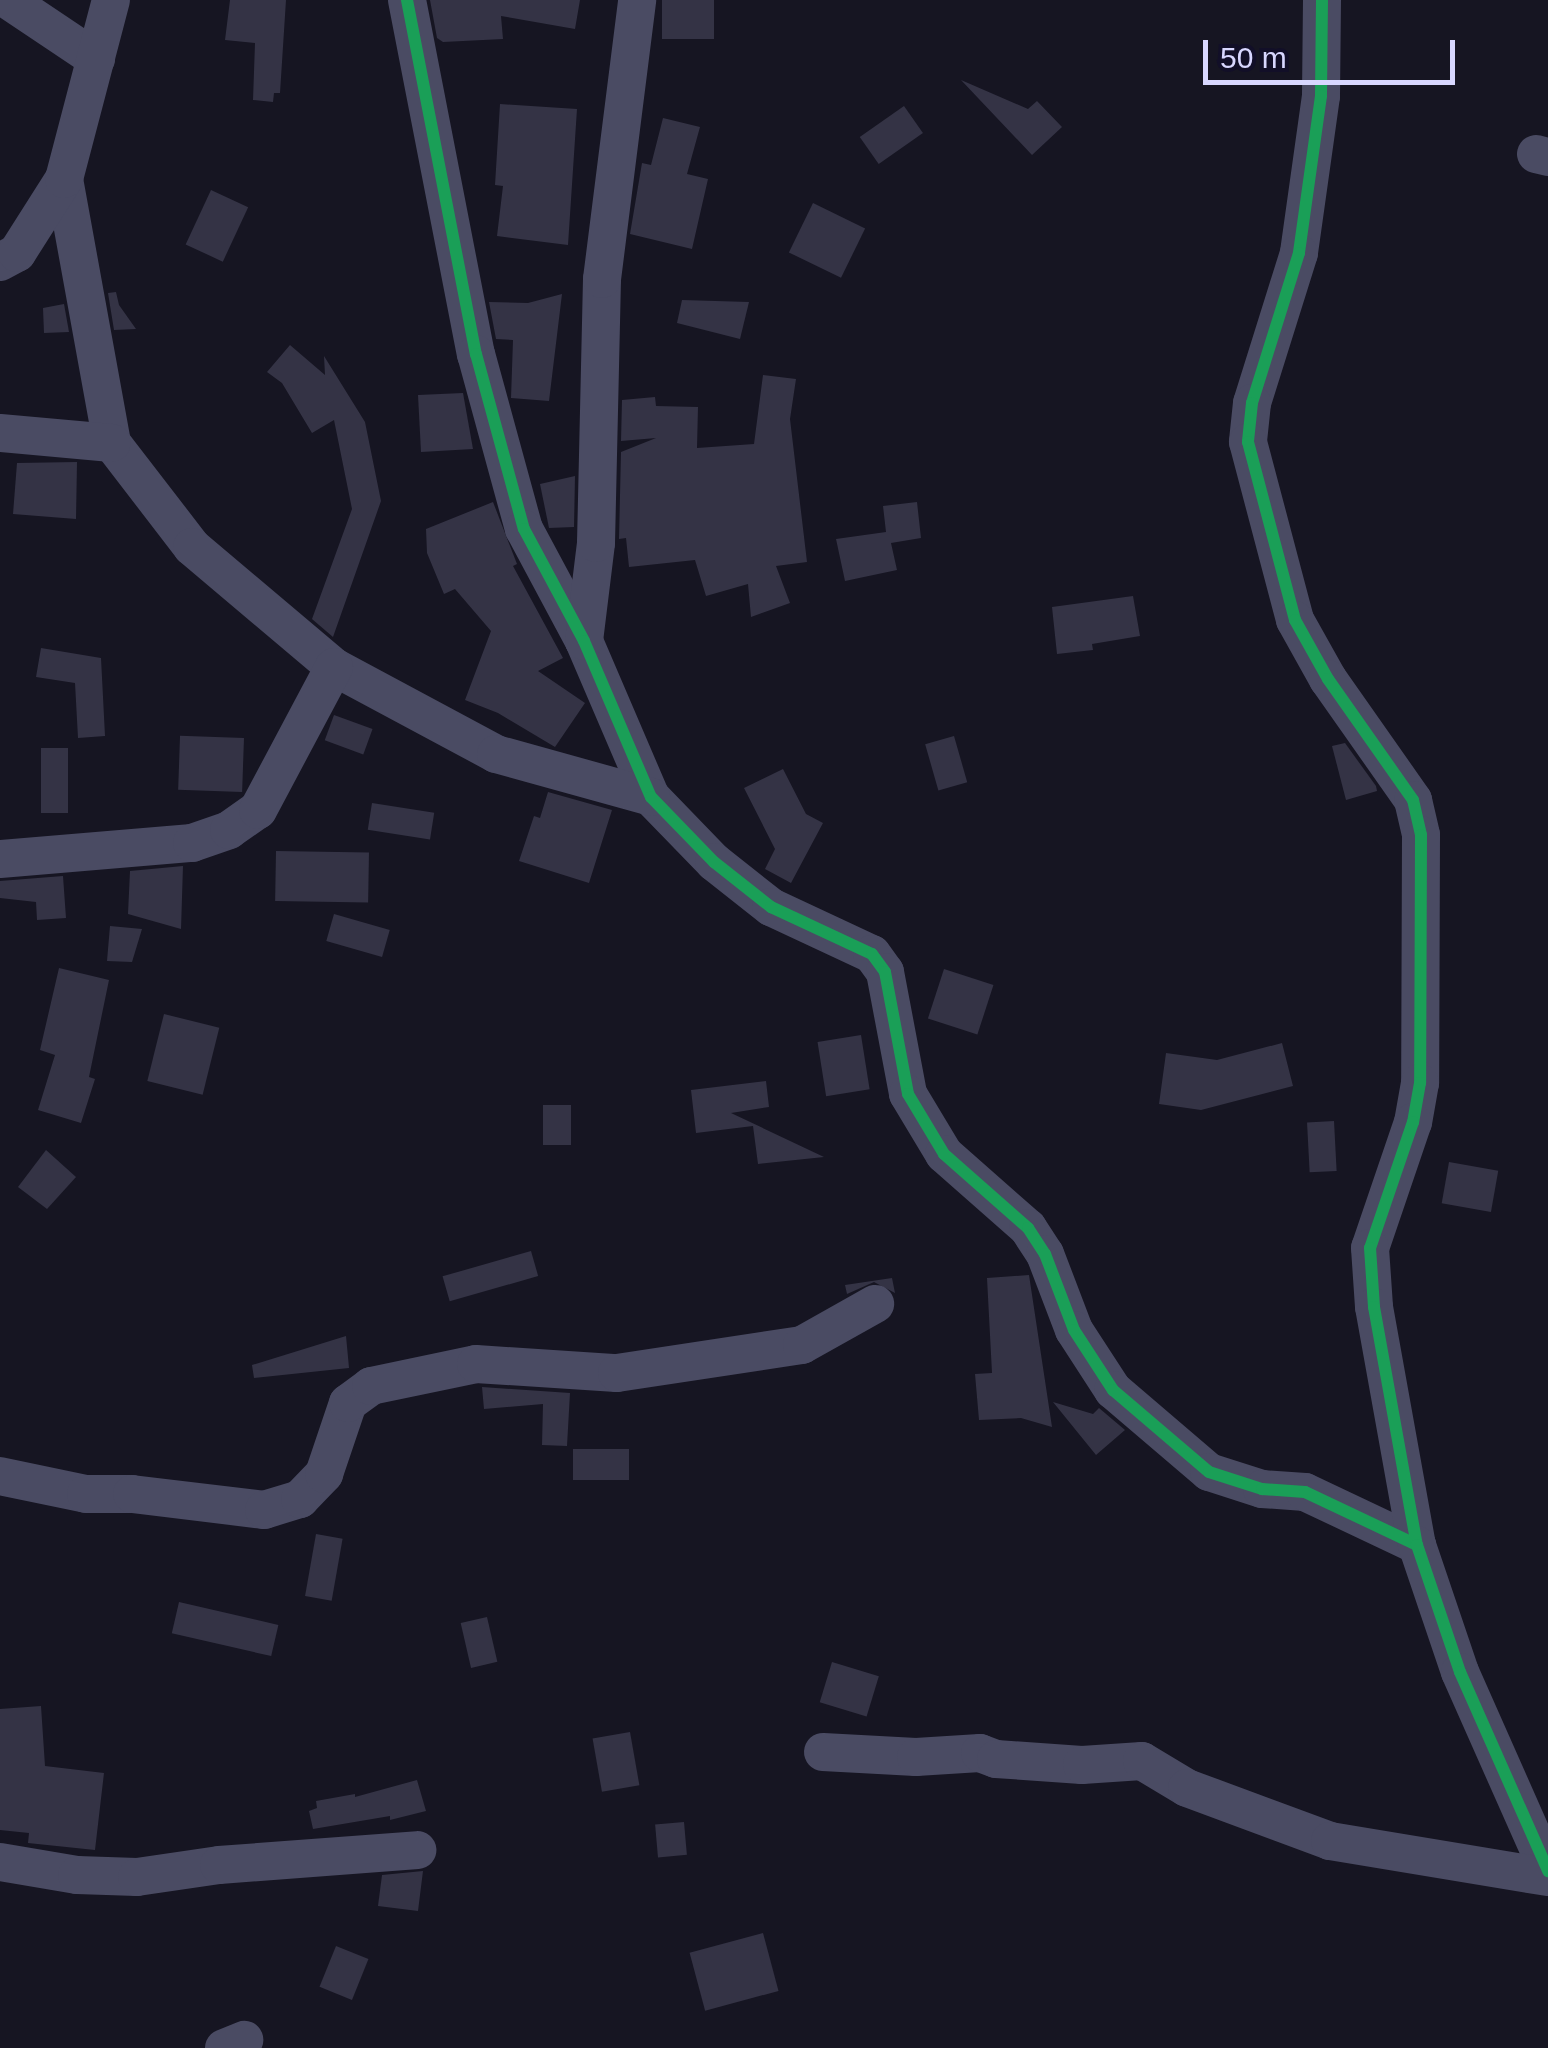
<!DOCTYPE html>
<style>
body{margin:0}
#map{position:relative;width:1548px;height:2048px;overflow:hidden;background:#161522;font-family:Helvetica,sans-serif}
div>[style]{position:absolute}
.building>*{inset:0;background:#343345;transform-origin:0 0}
.minor>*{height:38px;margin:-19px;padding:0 19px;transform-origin:19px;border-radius:19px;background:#4a4b63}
.cycleway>*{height:12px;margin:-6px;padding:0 6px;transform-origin:6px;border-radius:6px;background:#1a9f57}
span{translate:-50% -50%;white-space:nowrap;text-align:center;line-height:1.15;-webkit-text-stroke:9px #120f28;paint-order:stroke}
.scale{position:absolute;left:1203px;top:40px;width:252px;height:45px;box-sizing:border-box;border:5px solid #d8d7ff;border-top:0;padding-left:12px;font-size:30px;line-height:35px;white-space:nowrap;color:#d8d7ff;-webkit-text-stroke:8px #120f28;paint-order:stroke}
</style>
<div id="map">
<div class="building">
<i style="clip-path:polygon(230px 0,286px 0,280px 93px,274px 93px,273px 102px,253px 100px,255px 43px,225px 40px)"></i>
<i style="clip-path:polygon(430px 0,580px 0,575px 29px,501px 16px,503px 39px,443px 42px,437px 38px)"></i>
<i style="left:662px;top:0;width:52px;height:39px"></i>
<i style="clip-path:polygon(961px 80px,1028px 109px,1037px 101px,1062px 127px,1032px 155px)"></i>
<i style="clip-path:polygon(500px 104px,577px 109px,568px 245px,497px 236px,503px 186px,495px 185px)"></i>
<i style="left:904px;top:106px;width:33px;height:54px;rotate:55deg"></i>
<i style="clip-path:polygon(663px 118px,700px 127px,687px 174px,708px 179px,692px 249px,630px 234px,642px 163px,651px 165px)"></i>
<i style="left:211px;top:190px;width:41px;height:60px;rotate:25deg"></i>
<i style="left:813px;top:203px;width:58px;height:55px;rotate:26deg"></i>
<i style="clip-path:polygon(116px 292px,119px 305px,136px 329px,114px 330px,108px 293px)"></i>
<i style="clip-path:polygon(562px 294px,549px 401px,511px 398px,513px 340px,496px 339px,489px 302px,528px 303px)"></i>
<i style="clip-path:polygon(682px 300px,749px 302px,740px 339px,677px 323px)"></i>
<i style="clip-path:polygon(64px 304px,69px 332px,44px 333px,43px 308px)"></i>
<i style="clip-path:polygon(290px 345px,325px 375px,324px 356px,365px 422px,381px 501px,333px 637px,312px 619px,352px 509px,334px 420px,312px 433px,282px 383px,267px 372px)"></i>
<i style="clip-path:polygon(763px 375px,796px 379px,790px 419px,807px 562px,776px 566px,790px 603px,751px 617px,748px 584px,706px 596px,695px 560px,629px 567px,626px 538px,619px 539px,621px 452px,656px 438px,621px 441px,622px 400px,655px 397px,656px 406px,698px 407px,697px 448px,754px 444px)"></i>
<i style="clip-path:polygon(463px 393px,473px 449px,421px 452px,418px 395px)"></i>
<i style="clip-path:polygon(77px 462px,76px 519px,13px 514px,17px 463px)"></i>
<i style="clip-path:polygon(575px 476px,574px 527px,549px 528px,540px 484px)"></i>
<i style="clip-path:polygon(493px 502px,517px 564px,513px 566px,563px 658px,538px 671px,585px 703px,555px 747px,498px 713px,465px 700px,491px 631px,455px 589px,444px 594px,427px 553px,426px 529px)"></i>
<i style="clip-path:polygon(917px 502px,921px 538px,891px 543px,897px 570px,845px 581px,836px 539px,886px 532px,883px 506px)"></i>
<i style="clip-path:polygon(1133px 596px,1140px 636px,1092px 644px,1093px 650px,1057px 654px,1052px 607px)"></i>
<i style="clip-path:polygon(41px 648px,101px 658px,105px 736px,78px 738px,75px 683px,36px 677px)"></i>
<i style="left:334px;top:715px;width:41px;height:27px;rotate:20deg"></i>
<i style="left:954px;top:736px;width:48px;height:30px;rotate:74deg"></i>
<i style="left:244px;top:738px;width:54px;height:64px;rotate:92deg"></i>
<i style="clip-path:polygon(1345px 743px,1376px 786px,1377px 791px,1346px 800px,1332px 746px)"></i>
<i style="left:41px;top:748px;width:27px;height:65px"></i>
<i style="clip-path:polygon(783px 769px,806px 814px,823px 823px,791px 883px,765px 869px,775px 849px,744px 788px)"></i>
<i style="clip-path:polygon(548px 792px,612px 810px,589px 883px,519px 861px,534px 816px,540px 818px)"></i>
<i style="left:372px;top:803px;width:63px;height:27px;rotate:9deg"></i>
<i style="left:276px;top:851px;width:93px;height:50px;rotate:1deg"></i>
<i style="clip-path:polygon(183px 866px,181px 929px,128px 914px,130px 871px)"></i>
<i style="clip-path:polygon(63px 876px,66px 918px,37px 920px,36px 902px,0 898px,0 881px)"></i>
<i style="left:334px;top:914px;width:58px;height:28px;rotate:16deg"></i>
<i style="clip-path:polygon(110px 926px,142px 929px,132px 962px,107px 961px)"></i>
<i style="clip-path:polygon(59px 968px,109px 980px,89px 1077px,95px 1079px,81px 1123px,38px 1110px,55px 1055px,40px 1050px)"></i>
<i style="left:944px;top:969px;width:52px;height:52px;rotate:18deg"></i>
<i style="left:164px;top:1014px;width:57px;height:69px;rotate:14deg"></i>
<i style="left:861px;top:1035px;width:55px;height:44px;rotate:81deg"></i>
<i style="clip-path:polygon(1282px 1043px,1293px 1086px,1201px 1110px,1159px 1104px,1166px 1053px,1217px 1060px)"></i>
<i style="clip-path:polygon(766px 1081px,769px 1107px,731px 1113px,824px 1157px,758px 1164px,753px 1126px,696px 1133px,691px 1090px)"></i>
<i style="left:571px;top:1105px;width:40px;height:28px;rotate:90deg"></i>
<i style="left:1334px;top:1121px;width:50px;height:27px;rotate:87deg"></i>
<i style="clip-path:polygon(46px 1150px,76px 1177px,47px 1209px,18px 1187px)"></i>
<i style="left:1449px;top:1162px;width:50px;height:42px;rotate:10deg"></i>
<i style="left:531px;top:1251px;width:26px;height:92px;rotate:74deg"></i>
<i style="clip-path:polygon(1029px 1275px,1052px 1427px,1021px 1418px,979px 1420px,975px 1374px,992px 1373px,987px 1278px)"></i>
<i style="clip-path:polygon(892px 1278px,895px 1293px,874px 1282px,847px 1294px,845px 1285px)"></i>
<i style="clip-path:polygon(346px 1336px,349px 1368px,254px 1378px,252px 1365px)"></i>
<i style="clip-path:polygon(482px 1387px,570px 1393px,567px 1446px,542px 1445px,543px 1404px,484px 1409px)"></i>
<i style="clip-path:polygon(1053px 1402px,1093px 1414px,1099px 1408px,1125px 1430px,1096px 1455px)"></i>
<i style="left:629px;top:1449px;width:31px;height:56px;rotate:90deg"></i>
<i style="left:316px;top:1534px;width:27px;height:63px;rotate:10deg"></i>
<i style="left:179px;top:1602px;width:102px;height:32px;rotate:13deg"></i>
<i style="left:487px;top:1617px;width:46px;height:27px;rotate:77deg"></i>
<i style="left:832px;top:1662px;width:49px;height:42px;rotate:17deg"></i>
<i style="clip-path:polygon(41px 1706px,45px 1766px,104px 1773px,95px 1850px,28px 1843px,29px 1833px,0 1830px,0 1709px)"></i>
<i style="left:630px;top:1732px;width:54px;height:38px;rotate:80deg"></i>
<i style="clip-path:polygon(417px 1780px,426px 1811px,390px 1820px,390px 1816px,313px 1829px,309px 1811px,317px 1808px,316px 1801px,355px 1794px,355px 1797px)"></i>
<i style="left:684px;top:1822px;width:33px;height:29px;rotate:85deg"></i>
<i style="clip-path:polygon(423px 1871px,418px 1911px,378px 1906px,382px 1875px)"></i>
<i style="left:763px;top:1933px;width:60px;height:76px;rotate:75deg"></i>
<i style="left:336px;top:1946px;width:35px;height:44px;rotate:22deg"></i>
</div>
<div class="minor">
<i style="left:8px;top:0;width:106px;rotate:33.8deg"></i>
<i style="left:407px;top:0;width:361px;rotate:79deg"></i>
<i style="left:476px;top:354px;width:181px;rotate:74.7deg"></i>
<i style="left:524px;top:529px;width:127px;rotate:61.8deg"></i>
<i style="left:584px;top:641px;width:170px;rotate:66.8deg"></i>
<i style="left:651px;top:797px;width:91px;rotate:45.9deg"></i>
<i style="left:714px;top:862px;width:73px;rotate:38.3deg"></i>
<i style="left:771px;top:907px;width:111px;rotate:25deg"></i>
<i style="left:872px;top:954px;width:22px;rotate:54deg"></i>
<i style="left:885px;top:972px;width:124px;rotate:79.3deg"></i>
<i style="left:908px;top:1094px;width:70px;rotate:59deg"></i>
<i style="left:944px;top:1154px;width:112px;rotate:41.4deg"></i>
<i style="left:1028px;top:1228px;width:31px;rotate:57deg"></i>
<i style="left:1045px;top:1254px;width:81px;rotate:69.1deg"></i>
<i style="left:1074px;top:1330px;width:72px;rotate:57deg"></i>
<i style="left:1113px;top:1390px;width:126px;rotate:40.5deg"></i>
<i style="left:1209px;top:1472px;width:56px;rotate:17.8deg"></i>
<i style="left:1262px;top:1489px;width:43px;rotate:4deg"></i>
<i style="left:1305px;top:1492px;width:124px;rotate:25.3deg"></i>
<i style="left:1322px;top:0;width:96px;rotate:90.6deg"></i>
<i style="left:1321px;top:96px;width:159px;rotate:98deg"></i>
<i style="left:1299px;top:253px;width:157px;rotate:107.4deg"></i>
<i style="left:1252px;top:403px;width:39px;rotate:96deg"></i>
<i style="left:1248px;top:442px;width:184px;rotate:75.2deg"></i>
<i style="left:1295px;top:620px;width:68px;rotate:60.8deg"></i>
<i style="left:1328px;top:679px;width:148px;rotate:54.9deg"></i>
<i style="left:1413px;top:800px;width:36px;rotate:77deg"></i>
<i style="left:1421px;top:835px;width:248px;rotate:90.2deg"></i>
<i style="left:1420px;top:1083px;width:40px;rotate:100deg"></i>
<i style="left:1413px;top:1122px;width:133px;rotate:108.8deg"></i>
<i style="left:1370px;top:1248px;width:59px;rotate:86.1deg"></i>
<i style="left:1374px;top:1307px;width:242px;rotate:79.8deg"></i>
<i style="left:1417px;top:1545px;width:134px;rotate:71.3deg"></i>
<i style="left:1460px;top:1672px;width:218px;rotate:66.1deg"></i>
<i style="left:1536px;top:154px;width:12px;rotate:14deg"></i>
<i style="left:64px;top:179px;width:268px;rotate:79.7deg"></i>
<i style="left:112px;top:443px;width:131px;rotate:52.4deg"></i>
<i style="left:192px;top:547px;width:186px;rotate:40.2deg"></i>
<i style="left:334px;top:667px;width:184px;rotate:28.2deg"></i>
<i style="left:496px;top:754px;width:161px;rotate:15.5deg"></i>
<i style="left:0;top:262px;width:19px;rotate:-28deg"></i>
<i style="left:17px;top:253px;width:88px;rotate:-57.6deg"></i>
<i style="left:64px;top:179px;width:185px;rotate:-75.3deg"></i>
<i style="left:0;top:433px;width:112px;rotate:5.1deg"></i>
<i style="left:584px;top:641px;width:99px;rotate:-83deg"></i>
<i style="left:596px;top:543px;width:264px;rotate:-88.7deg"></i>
<i style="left:602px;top:279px;width:281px;rotate:-82.8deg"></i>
<i style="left:0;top:859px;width:193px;rotate:-4.8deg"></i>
<i style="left:192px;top:843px;width:39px;rotate:-19deg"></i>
<i style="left:229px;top:830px;width:35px;rotate:-35deg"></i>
<i style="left:258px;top:810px;width:162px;rotate:-62deg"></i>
<i style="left:0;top:1476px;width:88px;rotate:11.8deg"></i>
<i style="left:86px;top:1494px;width:46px"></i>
<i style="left:132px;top:1494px;width:133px;rotate:6.9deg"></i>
<i style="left:264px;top:1510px;width:38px;rotate:-17deg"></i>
<i style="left:300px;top:1499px;width:35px;rotate:-46deg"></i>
<i style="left:324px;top:1474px;width:75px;rotate:-71.3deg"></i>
<i style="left:348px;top:1403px;width:29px;rotate:-36deg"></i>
<i style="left:371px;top:1386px;width:107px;rotate:-11.8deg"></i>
<i style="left:476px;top:1364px;width:141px;rotate:3.7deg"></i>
<i style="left:617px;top:1373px;width:187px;rotate:-8.6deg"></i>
<i style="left:802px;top:1345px;width:84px;rotate:-29.3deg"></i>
<i style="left:823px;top:1752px;width:93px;rotate:3.1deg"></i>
<i style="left:916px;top:1757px;width:64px;rotate:-3.6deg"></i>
<i style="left:980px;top:1753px;width:17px;rotate:21deg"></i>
<i style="left:996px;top:1759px;width:86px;rotate:4deg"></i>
<i style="left:1082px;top:1765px;width:60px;rotate:-3.8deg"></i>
<i style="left:1142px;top:1761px;width:52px;rotate:31deg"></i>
<i style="left:1187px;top:1788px;width:153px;rotate:20.3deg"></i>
<i style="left:1330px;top:1841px;width:221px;rotate:9.4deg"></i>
<i style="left:0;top:1862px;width:78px;rotate:9.6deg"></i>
<i style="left:77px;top:1875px;width:60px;rotate:1.9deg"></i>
<i style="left:137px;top:1877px;width:83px;rotate:-8.3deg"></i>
<i style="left:219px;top:1865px;width:199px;rotate:-4.3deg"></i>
<i style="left:224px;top:2048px;width:22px;rotate:-22deg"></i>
</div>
<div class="cycleway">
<i style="left:407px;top:0;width:361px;rotate:79deg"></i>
<i style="left:476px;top:354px;width:181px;rotate:74.7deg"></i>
<i style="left:524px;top:529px;width:127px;rotate:61.8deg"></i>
<i style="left:584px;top:641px;width:170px;rotate:66.8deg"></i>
<i style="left:651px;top:797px;width:91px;rotate:45.9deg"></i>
<i style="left:714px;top:862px;width:73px;rotate:38.3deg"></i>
<i style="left:771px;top:907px;width:111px;rotate:25deg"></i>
<i style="left:872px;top:954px;width:22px;rotate:54deg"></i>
<i style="left:885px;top:972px;width:124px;rotate:79.3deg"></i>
<i style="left:908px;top:1094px;width:70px;rotate:59deg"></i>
<i style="left:944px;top:1154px;width:112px;rotate:41.4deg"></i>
<i style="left:1028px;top:1228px;width:31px;rotate:57deg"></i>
<i style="left:1045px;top:1254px;width:81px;rotate:69.1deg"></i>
<i style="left:1074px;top:1330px;width:72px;rotate:57deg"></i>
<i style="left:1113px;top:1390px;width:126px;rotate:40.5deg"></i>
<i style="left:1209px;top:1472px;width:56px;rotate:17.8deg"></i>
<i style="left:1262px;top:1489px;width:43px;rotate:4deg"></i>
<i style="left:1305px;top:1492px;width:124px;rotate:25.3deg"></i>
<i style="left:1322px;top:0;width:96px;rotate:90.6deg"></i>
<i style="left:1321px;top:96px;width:159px;rotate:98deg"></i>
<i style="left:1299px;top:253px;width:157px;rotate:107.4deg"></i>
<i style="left:1252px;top:403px;width:39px;rotate:96deg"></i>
<i style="left:1248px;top:442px;width:184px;rotate:75.2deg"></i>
<i style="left:1295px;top:620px;width:68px;rotate:60.8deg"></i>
<i style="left:1328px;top:679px;width:148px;rotate:54.9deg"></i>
<i style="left:1413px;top:800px;width:36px;rotate:77deg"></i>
<i style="left:1421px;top:835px;width:248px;rotate:90.2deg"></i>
<i style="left:1420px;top:1083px;width:40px;rotate:100deg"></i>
<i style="left:1413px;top:1122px;width:133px;rotate:108.8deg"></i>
<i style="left:1370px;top:1248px;width:59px;rotate:86.1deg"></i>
<i style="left:1374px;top:1307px;width:242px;rotate:79.8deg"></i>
<i style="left:1417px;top:1545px;width:134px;rotate:71.3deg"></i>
<i style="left:1460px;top:1672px;width:218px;rotate:66.1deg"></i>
</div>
<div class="scale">50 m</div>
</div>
